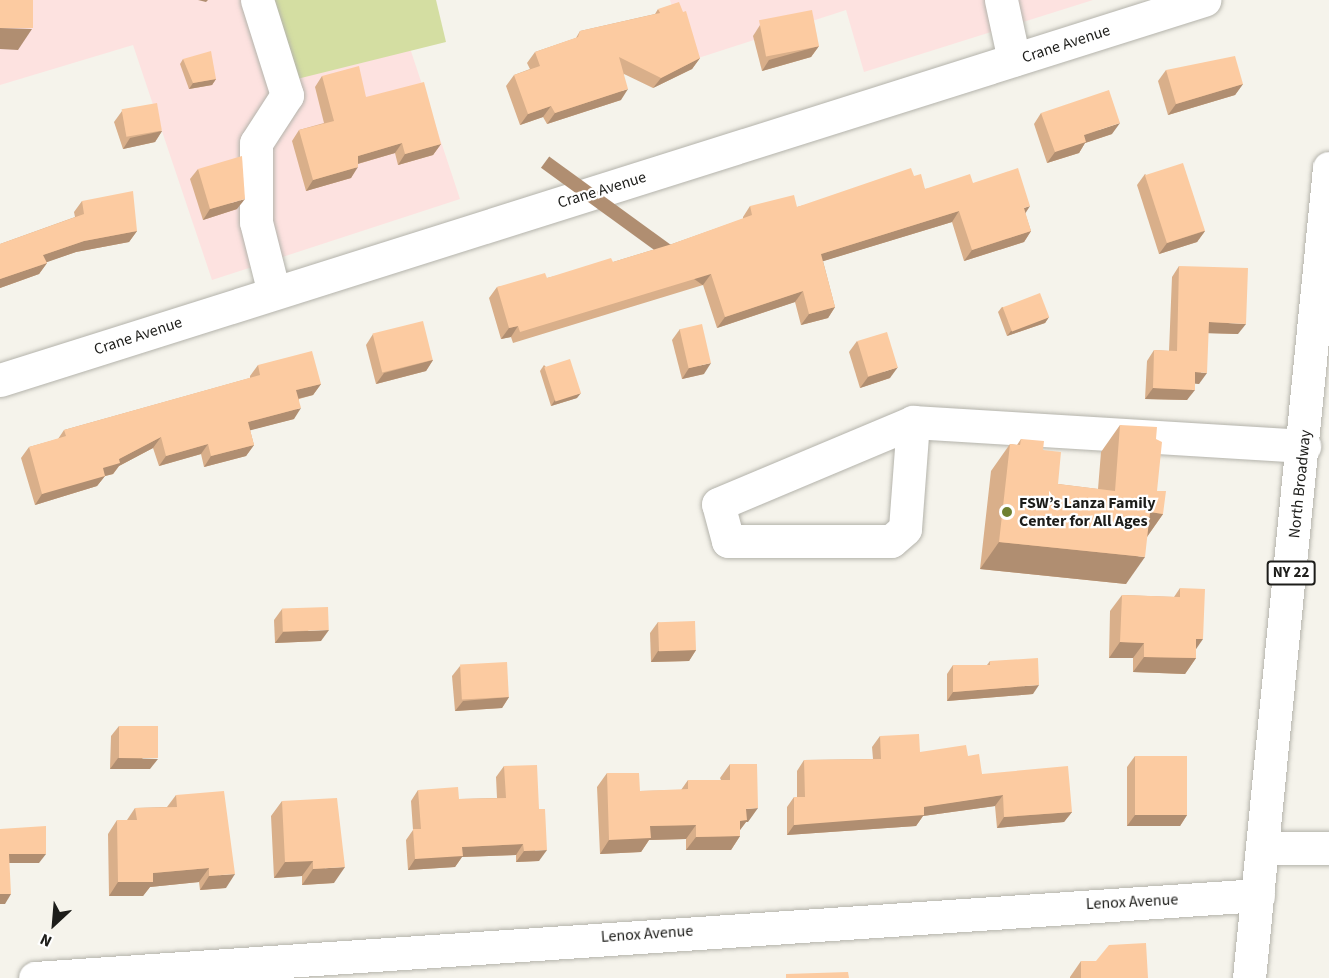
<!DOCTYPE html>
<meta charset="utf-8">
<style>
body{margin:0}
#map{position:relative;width:1329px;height:978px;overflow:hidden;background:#f5f3eb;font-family:"Source Sans 3",sans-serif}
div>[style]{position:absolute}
.education>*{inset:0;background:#fde2e0}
.green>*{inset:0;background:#d4dea2}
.roads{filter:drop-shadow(0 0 2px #b4b3ab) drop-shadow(0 0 2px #b4b3ab)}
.minor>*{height:33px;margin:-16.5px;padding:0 16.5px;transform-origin:16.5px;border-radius:16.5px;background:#fff}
.major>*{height:33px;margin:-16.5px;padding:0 16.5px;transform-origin:16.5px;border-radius:16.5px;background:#fff}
.wall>*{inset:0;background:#d9af8a}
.shaded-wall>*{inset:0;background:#b08e71;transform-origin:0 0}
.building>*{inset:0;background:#fccba1;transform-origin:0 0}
.dots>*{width:16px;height:16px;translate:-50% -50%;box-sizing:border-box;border:3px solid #fff;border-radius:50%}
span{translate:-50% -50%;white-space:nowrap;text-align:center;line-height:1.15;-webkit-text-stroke:4.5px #fff;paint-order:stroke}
.shield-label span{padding:2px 4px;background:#fff;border:2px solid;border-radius:4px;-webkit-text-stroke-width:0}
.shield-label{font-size:15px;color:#1d1d1a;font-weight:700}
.street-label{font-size:16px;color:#1d1d1a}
.poi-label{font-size:16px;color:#1d1d1a;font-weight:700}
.left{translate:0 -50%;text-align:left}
.north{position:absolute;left:24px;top:894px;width:60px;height:60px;-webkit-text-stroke:4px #fff;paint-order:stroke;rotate:206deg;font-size:16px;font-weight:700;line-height:24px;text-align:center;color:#1d1d1a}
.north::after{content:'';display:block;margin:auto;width:21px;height:27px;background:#1d1d1a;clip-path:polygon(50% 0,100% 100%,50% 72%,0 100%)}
</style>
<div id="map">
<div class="education">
<i style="clip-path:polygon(0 0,394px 0,460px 199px,212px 280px,133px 45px,0 85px)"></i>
<i style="clip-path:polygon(670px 0,1093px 0,864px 72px,846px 10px,689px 61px)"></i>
</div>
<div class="green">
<i style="clip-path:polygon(273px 0,436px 0,446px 42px,293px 80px)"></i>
</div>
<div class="roads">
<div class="minor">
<i style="left:257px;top:0;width:100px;rotate:72.5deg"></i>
<i style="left:287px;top:95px;width:57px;rotate:122.9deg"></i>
<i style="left:256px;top:143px;width:79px;rotate:90deg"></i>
<i style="left:256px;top:222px;width:73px;rotate:75.8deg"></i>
<i style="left:1001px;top:0;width:61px;rotate:77.8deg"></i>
<i style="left:0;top:380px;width:1263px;rotate:-17.52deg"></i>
<i style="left:913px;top:422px;width:107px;rotate:94.3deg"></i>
<i style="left:905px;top:529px;width:18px;rotate:139deg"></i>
<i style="left:891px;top:541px;width:163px;rotate:180deg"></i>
<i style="left:728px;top:541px;width:38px;rotate:-105deg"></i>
<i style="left:718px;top:504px;width:212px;rotate:-22.8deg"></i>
<i style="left:913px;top:422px;width:392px;rotate:3.5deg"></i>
<i style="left:1262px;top:848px;width:67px"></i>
<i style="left:35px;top:978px;width:1226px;rotate:-3.88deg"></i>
</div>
<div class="major">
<i style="left:1249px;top:978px;width:814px;rotate:-84.36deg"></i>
</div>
</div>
<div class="wall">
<i style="clip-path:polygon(658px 9px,700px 58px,692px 69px,653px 88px,624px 74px,621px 100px,547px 124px,543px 117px,520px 125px,506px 86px,514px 75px,530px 69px,527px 63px,535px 52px,576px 38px,580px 31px,655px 14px)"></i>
<i style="clip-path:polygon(760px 25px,819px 46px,811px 57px,762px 71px,753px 36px)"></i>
<i style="clip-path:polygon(183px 59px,216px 79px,212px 85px,189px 89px,180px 64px)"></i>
<i style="clip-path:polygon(1166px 70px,1243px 84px,1235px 95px,1168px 115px,1158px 81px)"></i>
<i style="clip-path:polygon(322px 76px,366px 97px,441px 144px,433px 155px,398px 165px,395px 153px,358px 164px,351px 178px,306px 191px,292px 141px,299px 130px,324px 123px,315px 87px)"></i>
<i style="clip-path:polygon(122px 111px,162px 131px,155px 142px,123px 149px,114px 122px)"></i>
<i style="clip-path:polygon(1041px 113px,1112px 134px,1085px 143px,1079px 153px,1047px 163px,1034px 124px)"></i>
<i style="clip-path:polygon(198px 169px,237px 209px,203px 220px,190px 179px)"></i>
<i style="clip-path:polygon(1145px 174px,1205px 231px,1197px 242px,1159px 254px,1137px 185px)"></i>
<i style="clip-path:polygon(914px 176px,925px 189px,973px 183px,1025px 213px,1031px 231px,1024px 242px,964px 261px,952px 222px,823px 261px,835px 307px,828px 318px,801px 325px,795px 302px,717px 328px,703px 285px,513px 343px,511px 337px,501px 339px,489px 298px,497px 287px,547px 278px,613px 262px,672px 244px,743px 219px,743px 217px,750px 206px,797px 207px)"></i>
<i style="clip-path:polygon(82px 201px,137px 231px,129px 242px,76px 252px,46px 262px,47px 263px,39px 274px,0 288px,0 244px,75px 217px,74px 212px)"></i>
<i style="clip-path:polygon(1179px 266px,1238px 334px,1208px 333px,1199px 384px,1195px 383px,1187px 400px,1145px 399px,1147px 361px,1154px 350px,1169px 351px,1172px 277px)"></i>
<i style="clip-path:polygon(1002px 307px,1049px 317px,1045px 323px,1007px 336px,998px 312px)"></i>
<i style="clip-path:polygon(680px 329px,704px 374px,682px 379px,672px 340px)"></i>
<i style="clip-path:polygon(373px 334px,433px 360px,426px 371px,376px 384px,366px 345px)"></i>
<i style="clip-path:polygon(857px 341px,890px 378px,860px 388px,849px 352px)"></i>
<i style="clip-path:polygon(258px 365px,321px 384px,313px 395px,299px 399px,294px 419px,250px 430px,254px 445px,246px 456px,204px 467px,201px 454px,159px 466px,153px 448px,119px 466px,113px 474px,105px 476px,97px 486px,35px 505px,21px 458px,29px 447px,58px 439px,64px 430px,250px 378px,250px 376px)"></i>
<i style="clip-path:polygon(544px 365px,577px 398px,551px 406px,540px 371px)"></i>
<i style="clip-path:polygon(1120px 425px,1156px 439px,1157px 491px,1163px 514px,1147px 537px,1126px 584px,980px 569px,991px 471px,1010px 444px,1017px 445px,1021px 439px,1043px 450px,1058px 484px,1098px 489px,1101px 452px)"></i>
<i style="clip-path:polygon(1180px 588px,1196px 650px,1196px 658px,1185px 674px,1133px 672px,1133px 658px,1109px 658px,1110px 611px,1122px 595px,1174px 597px)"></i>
<i style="clip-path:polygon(282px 609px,321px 641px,275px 643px,274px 620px)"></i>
<i style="clip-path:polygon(658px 622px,696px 650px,689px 661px,651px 662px,650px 633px)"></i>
<i style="clip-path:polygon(990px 661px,1033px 694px,947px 701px,947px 674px,953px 665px,987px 665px)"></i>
<i style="clip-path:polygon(460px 666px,509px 697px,502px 708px,455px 711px,452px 676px)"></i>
<i style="clip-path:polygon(119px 726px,150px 769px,110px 769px,111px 736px)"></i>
<i style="clip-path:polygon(880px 736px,920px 752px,968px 756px,982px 774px,1072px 812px,1064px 822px,997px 828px,995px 806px,923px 816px,916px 826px,787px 835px,787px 807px,794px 797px,797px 797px,797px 771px,804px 760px,873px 759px,872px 747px)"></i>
<i style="clip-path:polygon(1135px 756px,1187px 815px,1180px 826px,1127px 826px,1127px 767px)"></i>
<i style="clip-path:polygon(730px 764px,748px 822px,746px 822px,740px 830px,740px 836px,731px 850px,686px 850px,686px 839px,649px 840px,641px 852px,600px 854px,597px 787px,607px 773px,640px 791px,681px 790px,688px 780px,721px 780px,720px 778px)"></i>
<i style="clip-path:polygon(504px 766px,539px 861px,516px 862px,516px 855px,462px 857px,455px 867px,408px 870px,406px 840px,413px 830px,411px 801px,418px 790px,459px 799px,497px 798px,496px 777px)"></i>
<i style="clip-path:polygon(176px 795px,226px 888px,200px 890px,199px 882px,150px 887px,143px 896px,109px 896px,108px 834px,117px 820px,127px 820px,135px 808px,167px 807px)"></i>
<i style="clip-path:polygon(282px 801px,334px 883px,302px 885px,302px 876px,274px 878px,271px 816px)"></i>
<i style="clip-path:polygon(1081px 961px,1148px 978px,1070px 978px,1070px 977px)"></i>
</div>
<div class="shaded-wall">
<i style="clip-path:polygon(198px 0,208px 0,206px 2px)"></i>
<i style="clip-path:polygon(0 28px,32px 29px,18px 50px,0 49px)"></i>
<i style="clip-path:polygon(819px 46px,811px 57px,762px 71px,769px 60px)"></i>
<i style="clip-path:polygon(700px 58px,692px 69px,653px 88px,661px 78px)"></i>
<i style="clip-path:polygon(216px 79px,212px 85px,189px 89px,193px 83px)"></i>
<i style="clip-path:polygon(1243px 84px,1235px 95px,1168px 115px,1176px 104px)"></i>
<i style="clip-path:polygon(628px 89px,621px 100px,547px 124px,555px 113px)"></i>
<i style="clip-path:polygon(551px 106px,543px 117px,520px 125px,528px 114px)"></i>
<i style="clip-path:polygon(1120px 123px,1112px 134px,1085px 143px,1079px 153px,1047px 163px,1055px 152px,1084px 135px)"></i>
<i style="clip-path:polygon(162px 131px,155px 142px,123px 149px,130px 138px)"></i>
<i style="clip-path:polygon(402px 143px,395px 153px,350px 166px,358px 156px)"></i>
<i style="clip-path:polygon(441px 144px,433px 155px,398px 165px,405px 154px)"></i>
<i style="clip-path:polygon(358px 167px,351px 178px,306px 191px,313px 180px)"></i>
<i style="clip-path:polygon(245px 199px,237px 209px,203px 220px,210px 209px)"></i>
<i style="clip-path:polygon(1030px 206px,1023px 217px,1024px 208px)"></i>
<i style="clip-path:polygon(959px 211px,952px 222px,814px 264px,821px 254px)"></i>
<i style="clip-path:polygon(137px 231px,129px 242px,76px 252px,36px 266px,43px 255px,84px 241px)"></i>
<i style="clip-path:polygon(1031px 231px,1024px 242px,964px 261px,972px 250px)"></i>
<i style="clip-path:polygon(1205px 231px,1197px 242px,1159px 254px,1167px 243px)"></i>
<i style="clip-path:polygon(47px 263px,39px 274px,0 288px,0 279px)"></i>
<i style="left:711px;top:274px;width:14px;height:200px;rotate:126deg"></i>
<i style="clip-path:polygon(803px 291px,795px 302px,717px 328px,725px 317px)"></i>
<i style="clip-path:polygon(835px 307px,828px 318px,801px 325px,809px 314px)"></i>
<i style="clip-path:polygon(1049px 317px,1045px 323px,1007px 336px,1011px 331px)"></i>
<i style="clip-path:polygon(1209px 322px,1246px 324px,1238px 334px,1201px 333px)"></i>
<i style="clip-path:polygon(518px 326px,511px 337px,501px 339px,509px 328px)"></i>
<i style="clip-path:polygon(433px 360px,426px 371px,376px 384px,384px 373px)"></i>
<i style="clip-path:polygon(711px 363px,704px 374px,682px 379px,689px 368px)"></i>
<i style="clip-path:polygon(898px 367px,890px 378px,860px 388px,868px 377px)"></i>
<i style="clip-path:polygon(1195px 372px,1207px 373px,1199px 384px,1188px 383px)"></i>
<i style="clip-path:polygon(321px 384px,313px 395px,289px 401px,296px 390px)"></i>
<i style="clip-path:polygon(1153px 388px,1195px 390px,1187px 400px,1145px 399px)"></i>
<i style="clip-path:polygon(581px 393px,577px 398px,551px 406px,555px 400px)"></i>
<i style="clip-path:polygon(301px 408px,294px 419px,240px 433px,248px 422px)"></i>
<i style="clip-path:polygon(161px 437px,153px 448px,119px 466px,113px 474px,105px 476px,97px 486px,35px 505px,42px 494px,119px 459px)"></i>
<i style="clip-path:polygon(208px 444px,201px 454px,159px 466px,166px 456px)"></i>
<i style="clip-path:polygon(254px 445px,246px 456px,204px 467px,211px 456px)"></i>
<i style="clip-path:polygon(1150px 512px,1163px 514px,1144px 541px)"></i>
<i style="clip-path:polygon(999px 542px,1145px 557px,1126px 584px,980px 569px)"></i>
<i style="clip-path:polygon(329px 630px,321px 641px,275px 643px,283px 632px)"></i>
<i style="clip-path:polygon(1196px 639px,1203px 639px,1192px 655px)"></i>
<i style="clip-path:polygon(1120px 642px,1144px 643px,1133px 658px,1109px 658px)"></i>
<i style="clip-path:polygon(696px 650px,689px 661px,651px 662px,658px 651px)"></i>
<i style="clip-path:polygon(1144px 657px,1196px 658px,1185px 674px,1133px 672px)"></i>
<i style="clip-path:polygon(1039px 685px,1033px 694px,947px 701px,953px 692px)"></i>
<i style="clip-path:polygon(509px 697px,502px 708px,455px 711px,463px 701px)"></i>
<i style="clip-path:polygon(118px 758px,158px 759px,150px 769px,110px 769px)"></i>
<i style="clip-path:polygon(1003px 795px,995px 806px,923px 816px,916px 826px,787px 835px,794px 825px)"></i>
<i style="clip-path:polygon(758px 808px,748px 822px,746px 822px,737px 834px,730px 834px,746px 809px)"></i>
<i style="clip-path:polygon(1072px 812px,1064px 822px,997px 828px,1004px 817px)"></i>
<i style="clip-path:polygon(1135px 815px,1187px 815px,1180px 826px,1127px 826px)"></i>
<i style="clip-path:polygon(696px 825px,686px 839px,649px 840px,641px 852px,600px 854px,609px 840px,650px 826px)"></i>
<i style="clip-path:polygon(740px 836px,731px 850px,686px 850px,696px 837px)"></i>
<i style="clip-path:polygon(523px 844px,516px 855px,462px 857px,455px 867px,408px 870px,415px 859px,462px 847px)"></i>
<i style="clip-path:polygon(547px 850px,539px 861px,516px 862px,524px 851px)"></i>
<i style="clip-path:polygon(9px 854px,46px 854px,39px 863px,2px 863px)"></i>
<i style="clip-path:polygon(313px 861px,302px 876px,274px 878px,285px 862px)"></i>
<i style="clip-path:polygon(345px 867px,334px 883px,302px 885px,313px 869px)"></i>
<i style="clip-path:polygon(209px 868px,199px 882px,150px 887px,143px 896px,109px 896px,118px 882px,153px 873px)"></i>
<i style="clip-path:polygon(235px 874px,226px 888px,200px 890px,209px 876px)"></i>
<i style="clip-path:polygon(0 894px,11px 894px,5px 904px,0 904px)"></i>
</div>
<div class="building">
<i style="left:0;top:0;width:33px;height:28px"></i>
<i style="clip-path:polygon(679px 2px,683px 12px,686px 11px,700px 58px,661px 78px,619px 57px,628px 89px,555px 113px,551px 106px,528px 114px,514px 75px,540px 66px,535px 52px,578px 37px,580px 31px,660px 13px,658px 9px)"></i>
<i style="left:812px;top:10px;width:37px;height:54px;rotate:79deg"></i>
<i style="clip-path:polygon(211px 51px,216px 79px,193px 83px,183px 59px)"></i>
<i style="clip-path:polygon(1235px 56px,1243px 84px,1176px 104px,1166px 70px)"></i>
<i style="clip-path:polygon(359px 66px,366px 97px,424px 82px,441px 144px,405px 154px,402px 143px,358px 156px,358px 167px,313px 180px,299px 130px,334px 121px,322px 76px)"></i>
<i style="clip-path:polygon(1109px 90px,1120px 123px,1084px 135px,1086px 142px,1055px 152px,1041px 113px)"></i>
<i style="left:157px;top:103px;width:28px;height:36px;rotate:80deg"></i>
<i style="clip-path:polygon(242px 156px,245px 199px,210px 209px,198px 169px)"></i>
<i style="left:1183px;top:163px;width:71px;height:40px;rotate:72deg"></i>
<i style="clip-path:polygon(911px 168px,914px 176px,921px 174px,925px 189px,970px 174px,973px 183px,1018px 168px,1030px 206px,1024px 208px,1031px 231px,972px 250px,959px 211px,821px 254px,835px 307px,809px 314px,803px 291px,725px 317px,711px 274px,520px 332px,518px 326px,509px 328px,497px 287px,545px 273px,547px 278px,611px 258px,613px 262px,672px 244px,752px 215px,750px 206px,794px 195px,797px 207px)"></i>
<i style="clip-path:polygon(133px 191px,137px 231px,84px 241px,43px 255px,47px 263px,0 279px,0 244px,84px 214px,82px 201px)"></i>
<i style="clip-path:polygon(1179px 266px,1248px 268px,1246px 324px,1209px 322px,1207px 373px,1195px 372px,1195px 390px,1153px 388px,1154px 350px,1177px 351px)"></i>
<i style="left:1040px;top:293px;width:26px;height:40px;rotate:69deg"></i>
<i style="left:423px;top:321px;width:40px;height:52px;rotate:76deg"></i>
<i style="left:702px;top:324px;width:40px;height:23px;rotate:77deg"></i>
<i style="left:887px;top:332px;width:37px;height:31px;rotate:73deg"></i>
<i style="clip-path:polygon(312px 351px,321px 384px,296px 390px,301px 408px,248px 422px,254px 445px,211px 456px,208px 444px,166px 456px,161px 437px,119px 459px,120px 463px,103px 468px,105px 476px,42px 494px,29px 447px,66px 436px,64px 430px,260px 375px,258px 365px)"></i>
<i style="left:570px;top:359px;width:36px;height:27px;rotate:72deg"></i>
<i style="clip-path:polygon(1120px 425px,1157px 427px,1156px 439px,1162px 442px,1157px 491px,1166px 491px,1163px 514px,1150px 512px,1145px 557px,999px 542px,1010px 444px,1020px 445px,1021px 439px,1044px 441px,1043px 450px,1061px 452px,1058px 484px,1115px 491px)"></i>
<i style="clip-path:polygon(1180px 588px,1205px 589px,1203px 639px,1196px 639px,1196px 658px,1144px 657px,1144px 643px,1120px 642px,1122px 595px,1180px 597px)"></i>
<i style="left:328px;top:607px;width:23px;height:46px;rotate:88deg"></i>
<i style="left:695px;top:621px;width:29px;height:37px;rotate:88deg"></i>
<i style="clip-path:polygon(1038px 658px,1039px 685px,953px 692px,953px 665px,990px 665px,990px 661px)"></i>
<i style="left:507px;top:662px;width:35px;height:47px;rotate:87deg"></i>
<i style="left:119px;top:726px;width:39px;height:32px"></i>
<i style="clip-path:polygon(919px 734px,920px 752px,966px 745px,968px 756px,979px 754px,982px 774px,1068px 766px,1072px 812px,1004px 817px,1003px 795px,924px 807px,924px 815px,794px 825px,794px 797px,805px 797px,804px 760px,881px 759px,880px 736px)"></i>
<i style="left:1135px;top:756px;width:52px;height:59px"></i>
<i style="clip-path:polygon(730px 764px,757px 764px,758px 808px,746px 809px,747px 820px,740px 821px,740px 836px,696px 837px,696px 825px,650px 826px,651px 838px,609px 840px,607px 773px,639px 773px,640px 791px,688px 789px,688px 780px,730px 780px)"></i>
<i style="clip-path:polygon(537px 765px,539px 809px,545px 809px,547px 850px,524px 851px,523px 844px,462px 847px,463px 856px,415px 859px,413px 829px,421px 829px,418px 790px,458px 787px,459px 799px,506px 798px,504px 766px)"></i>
<i style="clip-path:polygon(224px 791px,235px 874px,209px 876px,209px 868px,153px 873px,153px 882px,118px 882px,117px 820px,137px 820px,135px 808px,177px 807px,176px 795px)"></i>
<i style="clip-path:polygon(337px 798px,345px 867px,313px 869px,313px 861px,285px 862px,282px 801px)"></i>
<i style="clip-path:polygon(46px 826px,46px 854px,9px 854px,11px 894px,0 894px,0 829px)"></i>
<i style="clip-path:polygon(1146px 943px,1148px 978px,1081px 978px,1081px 961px,1096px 961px,1109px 945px)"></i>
<i style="clip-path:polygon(848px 972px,849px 978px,786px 978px,786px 974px)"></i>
</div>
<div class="dots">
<i style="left:1007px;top:512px;background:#6f8030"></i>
</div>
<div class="shield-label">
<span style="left:1291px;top:573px">NY 22</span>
</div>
<div class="street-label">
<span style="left:1066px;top:44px;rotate:-18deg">Crane Avenue</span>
<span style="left:602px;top:190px;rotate:-17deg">Crane Avenue</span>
<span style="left:138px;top:336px;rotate:-18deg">Crane Avenue</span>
<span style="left:1300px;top:484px;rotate:-84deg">North Broadway</span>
<span style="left:1132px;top:902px;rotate:-3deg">Lenox Avenue</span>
<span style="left:647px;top:934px;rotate:-4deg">Lenox Avenue</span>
</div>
<div class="poi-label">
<span class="left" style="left:1019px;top:512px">FSW’s Lanza Family<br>Center for All Ages</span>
</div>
<div class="north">N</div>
</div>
